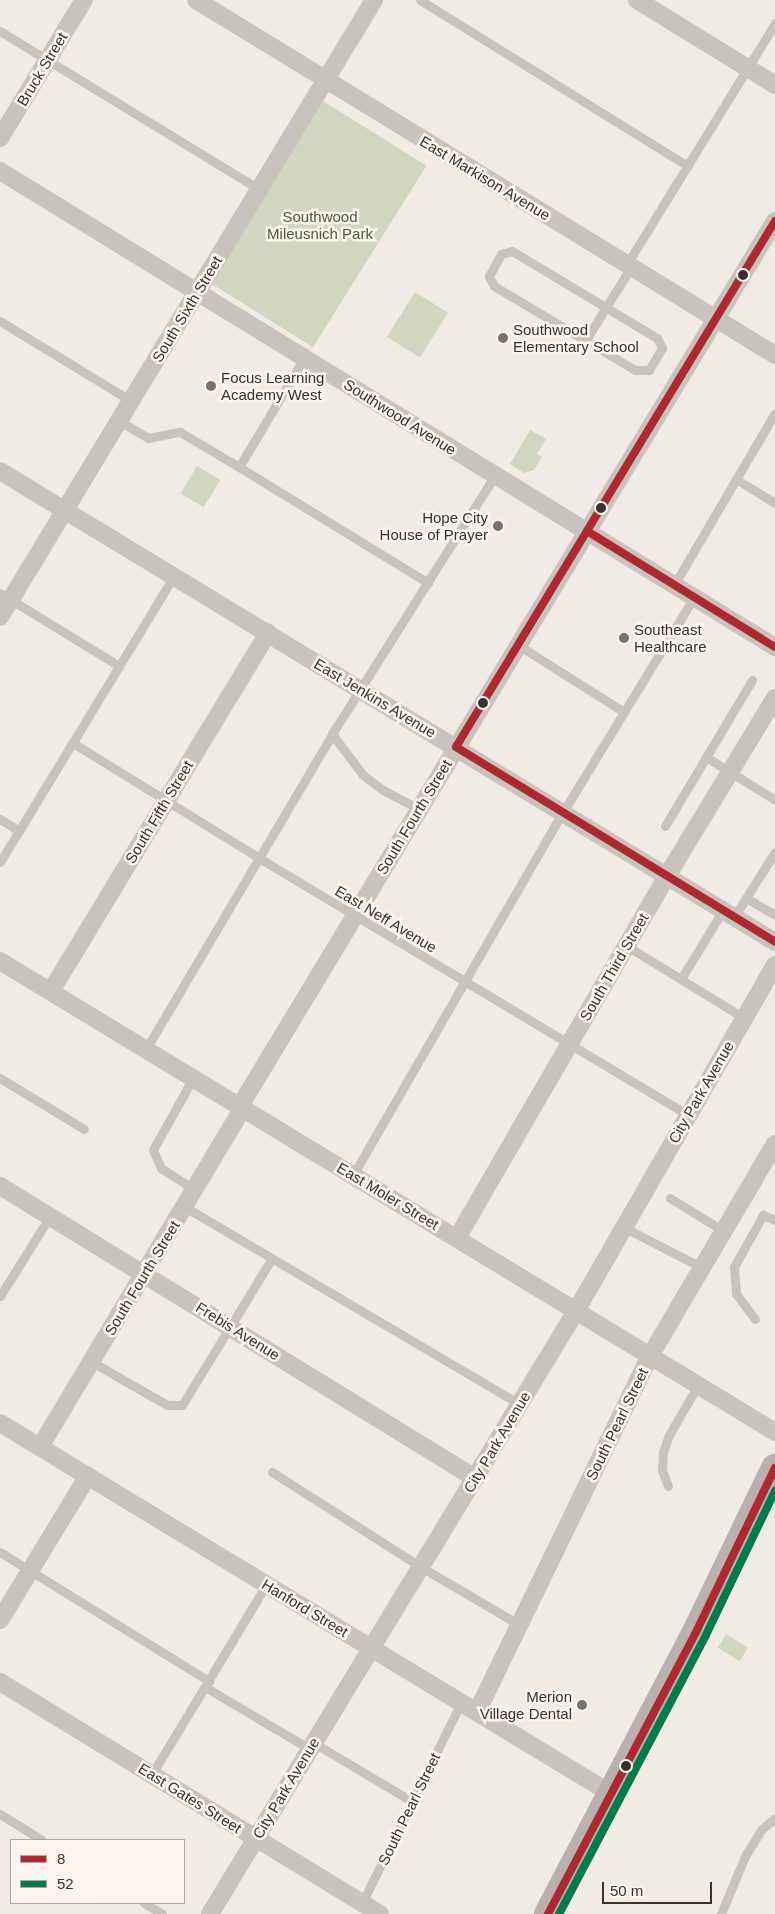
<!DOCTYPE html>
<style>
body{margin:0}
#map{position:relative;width:775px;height:1914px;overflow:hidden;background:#f0ebe5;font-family:Arial,sans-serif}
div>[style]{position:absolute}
.green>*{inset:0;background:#d1d6bf;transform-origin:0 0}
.service>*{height:9px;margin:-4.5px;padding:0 4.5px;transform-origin:4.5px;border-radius:4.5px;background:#c9c3be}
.minor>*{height:18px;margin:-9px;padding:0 9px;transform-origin:9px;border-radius:9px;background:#c9c3be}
.primary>*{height:28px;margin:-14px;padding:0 14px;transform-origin:14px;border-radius:14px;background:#b8b1ad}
.bus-1>*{height:8px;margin:-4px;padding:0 4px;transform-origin:4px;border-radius:4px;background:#af272f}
.bus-2>*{height:8px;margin:-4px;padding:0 4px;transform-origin:4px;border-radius:4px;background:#007b4b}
.dots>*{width:14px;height:14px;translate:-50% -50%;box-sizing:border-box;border:2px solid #fbf5ee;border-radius:50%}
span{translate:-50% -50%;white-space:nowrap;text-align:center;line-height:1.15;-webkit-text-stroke:5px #fbf5ee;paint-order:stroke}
.street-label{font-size:15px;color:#3b302b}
.park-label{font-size:15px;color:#4a5a2e}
.poi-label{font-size:15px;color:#3b302b}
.left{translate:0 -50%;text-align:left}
.right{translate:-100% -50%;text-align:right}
.legend{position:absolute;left:10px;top:1839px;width:175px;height:65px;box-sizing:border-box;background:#fbf5ee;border:1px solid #aea6a0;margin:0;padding:6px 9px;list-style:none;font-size:15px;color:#3b302b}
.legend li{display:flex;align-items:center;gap:10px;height:25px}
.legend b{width:25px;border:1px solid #aea6a0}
.scale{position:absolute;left:602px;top:1882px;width:110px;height:22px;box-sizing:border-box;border:2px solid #3b302b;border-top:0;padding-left:6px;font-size:15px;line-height:18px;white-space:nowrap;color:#3b302b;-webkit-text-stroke:4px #fbf5ee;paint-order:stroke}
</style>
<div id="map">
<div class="green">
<i style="left:323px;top:101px;width:122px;height:214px;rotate:32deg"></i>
<i style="left:415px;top:292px;width:39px;height:53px;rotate:32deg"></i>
<i style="clip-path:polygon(530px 430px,546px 439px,537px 454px,542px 457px,534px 470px,524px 473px,510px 464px)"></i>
<i style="left:197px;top:466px;width:27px;height:32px;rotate:31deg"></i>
<i style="left:726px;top:1634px;width:26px;height:16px;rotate:32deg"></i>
</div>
<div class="service">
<i style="left:420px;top:0;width:315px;rotate:31.8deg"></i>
<i style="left:0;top:31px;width:303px;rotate:31.4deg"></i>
<i style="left:512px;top:251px;width:169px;rotate:31deg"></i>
<i style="left:657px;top:338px;width:11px;rotate:63deg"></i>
<i style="left:662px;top:348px;width:26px;rotate:121deg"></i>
<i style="left:649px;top:370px;width:14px;rotate:180deg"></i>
<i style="left:635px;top:370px;width:164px;rotate:-149.2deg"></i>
<i style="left:494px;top:286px;width:11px;rotate:-117deg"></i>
<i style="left:489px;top:276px;width:25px;rotate:-61deg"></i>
<i style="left:501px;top:254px;width:11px;rotate:-15deg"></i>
<i style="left:627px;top:264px;width:283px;rotate:-58.4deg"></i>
<i style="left:0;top:321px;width:153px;rotate:31.4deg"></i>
<i style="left:585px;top:341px;width:87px;rotate:-58.1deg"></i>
<i style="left:304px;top:358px;width:127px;rotate:120.8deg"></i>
<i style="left:239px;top:467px;width:222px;rotate:31.5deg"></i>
<i style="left:119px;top:421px;width:34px;rotate:30deg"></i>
<i style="left:148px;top:438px;width:33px;rotate:-11deg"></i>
<i style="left:180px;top:432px;width:69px;rotate:30.7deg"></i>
<i style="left:736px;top:479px;width:46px;rotate:31.6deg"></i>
<i style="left:674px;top:585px;width:199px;rotate:-59.6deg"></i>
<i style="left:0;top:593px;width:140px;rotate:31.5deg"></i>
<i style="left:518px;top:645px;width:125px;rotate:32.3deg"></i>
<i style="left:332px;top:734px;width:51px;rotate:52.9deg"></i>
<i style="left:363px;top:775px;width:25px;rotate:37deg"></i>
<i style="left:383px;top:790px;width:41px;rotate:27.8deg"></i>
<i style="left:73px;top:743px;width:219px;rotate:31.7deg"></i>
<i style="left:259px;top:858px;width:500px;rotate:30.92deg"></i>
<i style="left:706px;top:757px;width:81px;rotate:31.9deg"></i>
<i style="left:0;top:819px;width:22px;rotate:32deg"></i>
<i style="left:665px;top:826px;width:170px;rotate:-59.2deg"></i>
<i style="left:0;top:862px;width:335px;rotate:-58.7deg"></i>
<i style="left:746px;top:898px;width:34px;rotate:30deg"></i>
<i style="left:734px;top:917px;width:77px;rotate:-57.8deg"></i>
<i style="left:627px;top:946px;width:137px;rotate:31.6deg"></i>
<i style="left:681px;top:979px;width:81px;rotate:-58.7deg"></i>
<i style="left:146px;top:1049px;width:366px;rotate:-59.4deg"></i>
<i style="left:332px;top:734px;width:306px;rotate:-57.8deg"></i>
<i style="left:0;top:1078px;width:98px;rotate:31.3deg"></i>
<i style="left:193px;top:1078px;width:82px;rotate:119.1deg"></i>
<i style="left:153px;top:1150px;width:20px;rotate:66deg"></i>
<i style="left:161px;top:1168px;width:40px;rotate:32.9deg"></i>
<i style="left:353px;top:1175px;width:419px;rotate:-60deg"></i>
<i style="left:563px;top:812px;width:252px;rotate:-58.6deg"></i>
<i style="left:670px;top:1198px;width:65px;rotate:31.7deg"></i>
<i style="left:185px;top:1207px;width:389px;rotate:30.5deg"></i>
<i style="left:623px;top:1227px;width:90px;rotate:27.1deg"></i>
<i style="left:0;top:1296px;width:94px;rotate:-58deg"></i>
<i style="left:755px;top:1319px;width:31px;rotate:-127deg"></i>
<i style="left:736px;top:1294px;width:27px;rotate:-94deg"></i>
<i style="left:734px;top:1267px;width:60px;rotate:-60.9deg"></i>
<i style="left:763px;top:1215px;width:13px;rotate:23deg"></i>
<i style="left:92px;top:1362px;width:86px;rotate:29.8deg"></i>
<i style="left:167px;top:1405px;width:15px"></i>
<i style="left:182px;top:1405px;width:172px;rotate:-58.5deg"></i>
<i style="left:272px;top:1472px;width:177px;rotate:32.5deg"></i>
<i style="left:421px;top:1567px;width:115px;rotate:30.4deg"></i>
<i style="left:668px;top:1486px;width:17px;rotate:-111deg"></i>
<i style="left:662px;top:1470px;width:18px;rotate:-87deg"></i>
<i style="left:663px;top:1452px;width:18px;rotate:-71deg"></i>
<i style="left:669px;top:1435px;width:58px;rotate:-59.9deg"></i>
<i style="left:0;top:1552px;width:246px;rotate:31.7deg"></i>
<i style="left:205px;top:1687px;width:122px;rotate:30.6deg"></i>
<i style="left:314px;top:1743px;width:115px;rotate:30.8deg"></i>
<i style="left:152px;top:1774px;width:221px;rotate:-58.9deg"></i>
<i style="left:0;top:1814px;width:49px;rotate:31.8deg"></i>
<i style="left:144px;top:1903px;width:21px;rotate:31deg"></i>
<i style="left:362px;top:1903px;width:223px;rotate:-63.7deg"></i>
<i style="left:721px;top:1914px;width:63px;rotate:-67.5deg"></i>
<i style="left:745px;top:1856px;width:31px;rotate:-58deg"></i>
<i style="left:761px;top:1830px;width:18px;rotate:-41deg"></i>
</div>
<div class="minor">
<i style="left:196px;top:0;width:679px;rotate:31.51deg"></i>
<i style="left:637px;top:0;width:162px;rotate:31.6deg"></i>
<i style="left:0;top:138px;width:162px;rotate:-58.7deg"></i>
<i style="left:0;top:171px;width:910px;rotate:31.56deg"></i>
<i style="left:0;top:471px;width:907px;rotate:31.29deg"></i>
<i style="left:0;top:617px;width:722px;rotate:-58.78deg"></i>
<i style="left:0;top:961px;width:907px;rotate:31.29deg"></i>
<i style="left:51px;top:991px;width:419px;rotate:-58.8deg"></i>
<i style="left:240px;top:1106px;width:1034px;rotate:-58.85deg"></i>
<i style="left:0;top:1186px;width:558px;rotate:31.58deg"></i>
<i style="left:457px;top:1238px;width:419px;rotate:-59.9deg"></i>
<i style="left:667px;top:876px;width:208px;rotate:-58.8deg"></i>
<i style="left:0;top:1423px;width:713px;rotate:31.24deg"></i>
<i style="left:40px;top:1447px;width:395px;rotate:-59.1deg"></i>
<i style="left:0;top:1620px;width:169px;rotate:-58.6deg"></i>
<i style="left:0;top:1682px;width:445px;rotate:31.4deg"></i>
<i style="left:477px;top:1712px;width:396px;rotate:-64.1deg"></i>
<i style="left:650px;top:1356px;width:246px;rotate:-59.5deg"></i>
<i style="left:210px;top:1914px;width:705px;rotate:-58.74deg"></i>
<i style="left:576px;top:1311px;width:399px;rotate:-60.1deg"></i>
</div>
<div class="primary">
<i style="left:548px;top:1914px;width:321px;rotate:-62.3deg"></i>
<i style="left:697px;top:1630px;width:180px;rotate:-64.3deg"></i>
</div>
<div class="bus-1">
<i style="left:775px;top:221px;width:615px;rotate:121.24deg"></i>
<i style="left:456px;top:747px;width:374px;rotate:31.4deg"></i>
<i style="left:587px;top:531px;width:221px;rotate:31.7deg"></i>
<i style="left:548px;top:1914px;width:321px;rotate:-62.3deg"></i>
<i style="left:697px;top:1630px;width:180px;rotate:-64.3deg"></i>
</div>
<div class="bus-2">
<i style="left:559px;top:1914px;width:315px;rotate:-62.2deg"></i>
<i style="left:706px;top:1635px;width:160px;rotate:-64.4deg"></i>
</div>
<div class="dots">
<i style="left:743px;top:275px;background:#3b302b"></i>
<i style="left:503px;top:338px;background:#7a716c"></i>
<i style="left:211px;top:386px;background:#7a716c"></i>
<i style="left:601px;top:508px;background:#3b302b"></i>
<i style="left:498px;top:526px;background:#7a716c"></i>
<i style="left:624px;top:638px;background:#7a716c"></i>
<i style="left:483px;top:703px;background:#3b302b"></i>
<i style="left:582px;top:1705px;background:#7a716c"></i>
<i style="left:626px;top:1766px;background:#3b302b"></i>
</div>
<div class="street-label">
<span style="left:42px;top:69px;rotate:-59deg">Bruck Street</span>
<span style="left:485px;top:178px;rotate:31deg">East Markison Avenue</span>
<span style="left:187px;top:309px;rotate:-59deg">South Sixth Street</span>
<span style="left:400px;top:417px;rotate:32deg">Southwood Avenue</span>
<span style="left:375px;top:698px;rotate:31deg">East Jenkins Avenue</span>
<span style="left:159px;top:812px;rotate:-59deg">South Fifth Street</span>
<span style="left:414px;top:817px;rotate:-59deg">South Fourth Street</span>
<span style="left:386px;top:919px;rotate:31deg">East Neff Avenue</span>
<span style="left:614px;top:967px;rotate:-60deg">South Third Street</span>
<span style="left:701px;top:1092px;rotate:-60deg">City Park Avenue</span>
<span style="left:388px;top:1196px;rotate:31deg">East Moler Street</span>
<span style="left:142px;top:1278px;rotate:-59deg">South Fourth Street</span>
<span style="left:238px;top:1331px;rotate:32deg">Frebis Avenue</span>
<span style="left:617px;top:1424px;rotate:-64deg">South Pearl Street</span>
<span style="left:497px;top:1442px;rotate:-59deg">City Park Avenue</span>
<span style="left:305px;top:1608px;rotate:31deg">Hanford Street</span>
<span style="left:286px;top:1788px;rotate:-59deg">City Park Avenue</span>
<span style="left:190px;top:1798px;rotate:32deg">East Gates Street</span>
<span style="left:409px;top:1809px;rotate:-64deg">South Pearl Street</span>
</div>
<div class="park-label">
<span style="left:320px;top:225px">Southwood<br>Mileusnich Park</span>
</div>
<div class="poi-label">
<span class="left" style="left:513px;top:338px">Southwood<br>Elementary School</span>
<span class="left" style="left:221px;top:386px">Focus Learning<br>Academy West</span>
<span class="right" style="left:488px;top:526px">Hope City<br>House of Prayer</span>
<span class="left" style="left:634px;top:638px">Southeast<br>Healthcare</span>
<span class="right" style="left:572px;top:1705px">Merion<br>Village Dental</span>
</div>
<ul class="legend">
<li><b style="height:6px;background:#af272f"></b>8</li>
<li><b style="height:6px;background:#007b4b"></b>52</li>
</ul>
<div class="scale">50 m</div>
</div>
